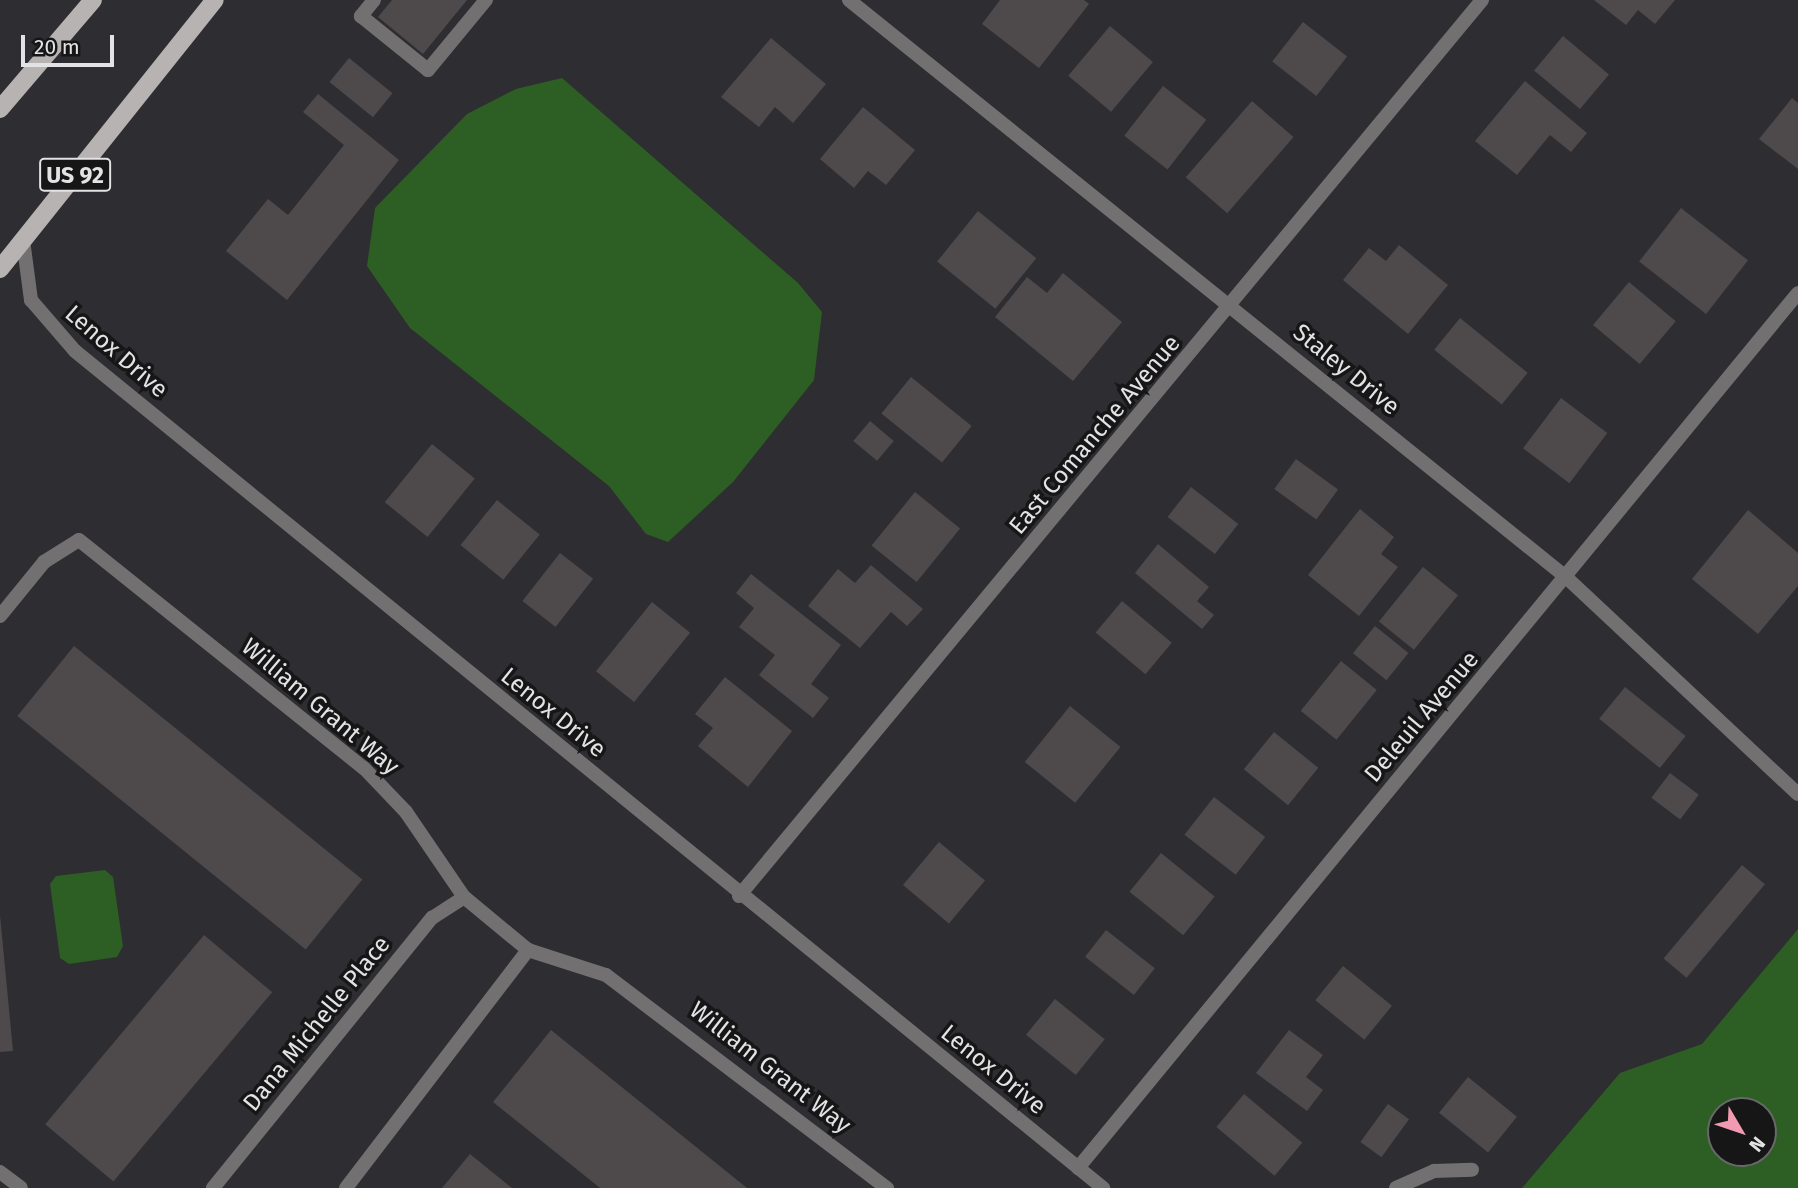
<!DOCTYPE html>
<style>
body{margin:0}
#map{position:relative;width:1798px;height:1188px;overflow:hidden;background:#2e2d31;font-family:"Fira Sans",sans-serif}
div>[style]{position:absolute}
.green>*{inset:0;background:#2d5f24}
.building>*{inset:0;background:#4e4a4b;transform-origin:0 0}
.service>*{height:14px;margin:-7px;padding:0 7px;transform-origin:7px;border-radius:7px;background:#737071}
.minor>*{height:14px;margin:-7px;padding:0 7px;transform-origin:7px;border-radius:7px;background:#737071}
.primary>*{height:18px;margin:-9px;padding:0 9px;transform-origin:9px;border-radius:9px;background:#b7b3b3}
span{translate:-50% -50%;white-space:nowrap;text-align:center;line-height:1.15;-webkit-text-stroke:7px #161617;paint-order:stroke}
.shield-label span{padding:2px 5px;background:#161617;border:2px solid;border-radius:5px;-webkit-text-stroke-width:0}
.shield-label{font-size:23px;color:#e3e2e4;font-weight:700}
.street-label{font-size:24px;color:#e3e2e4}
.north{position:absolute;left:1707px;top:1097px;width:70px;height:70px;box-sizing:border-box;background:#161617;border:2px solid #686869;border-radius:50%;rotate:129deg;font-size:19px;font-weight:700;line-height:28px;text-align:center;color:#e3e2e4}
.north::after{content:'';display:block;margin:auto;width:24px;height:32px;background:#f19ab2;clip-path:polygon(50% 0,100% 100%,50% 72%,0 100%)}
.scale{position:absolute;left:21px;top:35px;width:93px;height:32px;box-sizing:border-box;border:4px solid #e3e2e4;border-top:0;padding-left:9px;font-size:21px;line-height:24px;white-space:nowrap;color:#e3e2e4;-webkit-text-stroke:5px #161617;paint-order:stroke}
</style>
<div id="map">
<div class="green">
<i style="clip-path:polygon(562px 78px,798px 283px,822px 312px,814px 380px,733px 482px,668px 542px,646px 534px,609px 486px,410px 328px,367px 266px,375px 208px,467px 114px,516px 89px)"></i>
<i style="clip-path:polygon(105px 870px,113px 877px,123px 946px,117px 957px,69px 964px,60px 958px,50px 884px,56px 876px)"></i>
<i style="clip-path:polygon(evenodd,1798px 929px,1798px 1188px,1522px 1188px,1620px 1073px,1702px 1044px,1798px 929px,1721px 1111px,1763px 1111px,1763px 1153px,1721px 1153px,1721px 1111px)"></i>
</div>
<div class="building">
<i style="clip-path:polygon(392px 0,467px 0,423px 54px,378px 17px)"></i>
<i style="clip-path:polygon(1000px 0,1084px 0,1089px 4px,1039px 68px,982px 24px)"></i>
<i style="clip-path:polygon(1594px 0,1675px 0,1655px 24px,1638px 10px,1626px 25px)"></i>
<i style="left:1303px;top:22px;width:56px;height:50px;rotate:38deg"></i>
<i style="left:1110px;top:26px;width:56px;height:65px;rotate:40deg"></i>
<i style="left:1563px;top:36px;width:60px;height:45px;rotate:40deg"></i>
<i style="clip-path:polygon(771px 38px,826px 84px,793px 123px,775px 107px,759px 127px,721px 97px)"></i>
<i style="left:349px;top:58px;width:56px;height:31px;rotate:39deg"></i>
<i style="clip-path:polygon(1525px 81px,1587px 133px,1571px 152px,1550px 135px,1517px 175px,1475px 141px)"></i>
<i style="left:1163px;top:86px;width:55px;height:63px;rotate:38deg"></i>
<i style="clip-path:polygon(318px 94px,399px 160px,287px 300px,226px 251px,268px 199px,288px 215px,344px 145px,303px 112px)"></i>
<i style="clip-path:polygon(1792px 98px,1798px 103px,1798px 169px,1759px 139px)"></i>
<i style="left:1252px;top:101px;width:55px;height:101px;rotate:41deg"></i>
<i style="clip-path:polygon(863px 107px,915px 150px,886px 185px,868px 171px,854px 188px,820px 159px)"></i>
<i style="left:1681px;top:208px;width:85px;height:68px;rotate:38deg"></i>
<i style="left:978px;top:211px;width:75px;height:65px;rotate:39deg"></i>
<i style="clip-path:polygon(1399px 245px,1448px 285px,1408px 334px,1343px 280px,1369px 248px,1386px 261px)"></i>
<i style="clip-path:polygon(1063px 273px,1122px 322px,1073px 381px,995px 317px,1027px 277px,1047px 293px)"></i>
<i style="left:1629px;top:282px;width:61px;height:56px;rotate:40deg"></i>
<i style="left:1460px;top:318px;width:87px;height:41px;rotate:39deg"></i>
<i style="left:911px;top:377px;width:78px;height:47px;rotate:39deg"></i>
<i style="left:1561px;top:398px;width:58px;height:63px;rotate:37deg"></i>
<i style="left:870px;top:421px;width:31px;height:26px;rotate:40deg"></i>
<i style="left:432px;top:444px;width:55px;height:75px;rotate:39deg"></i>
<i style="left:1296px;top:459px;width:52px;height:37px;rotate:36deg"></i>
<i style="left:1191px;top:487px;width:60px;height:38px;rotate:38deg"></i>
<i style="left:915px;top:492px;width:58px;height:69px;rotate:39deg"></i>
<i style="left:497px;top:500px;width:55px;height:58px;rotate:39deg"></i>
<i style="clip-path:polygon(1360px 509px,1394px 537px,1381px 554px,1398px 567px,1359px 616px,1308px 575px)"></i>
<i style="clip-path:polygon(1748px 510px,1798px 553px,1798px 586px,1758px 634px,1692px 579px)"></i>
<i style="clip-path:polygon(1158px 544px,1209px 587px,1197px 601px,1214px 615px,1202px 629px,1135px 573px)"></i>
<i style="left:560px;top:553px;width:42px;height:61px;rotate:38deg"></i>
<i style="clip-path:polygon(871px 565px,923px 609px,907px 626px,891px 612px,860px 648px,808px 606px,838px 569px,855px 583px)"></i>
<i style="left:1423px;top:567px;width:45px;height:70px;rotate:39deg"></i>
<i style="clip-path:polygon(751px 574px,841px 645px,811px 684px,829px 698px,813px 718px,759px 675px,775px 655px,739px 627px,754px 608px,736px 593px)"></i>
<i style="left:1122px;top:601px;width:65px;height:41px;rotate:40deg"></i>
<i style="left:652px;top:602px;width:49px;height:89px;rotate:39deg"></i>
<i style="left:1375px;top:626px;width:43px;height:35px;rotate:39deg"></i>
<i style="left:74px;top:646px;width:371px;height:90px;rotate:39deg"></i>
<i style="left:1341px;top:661px;width:46px;height:64px;rotate:39deg"></i>
<i style="clip-path:polygon(725px 677px,792px 731px,748px 787px,698px 746px,713px 728px,695px 714px)"></i>
<i style="left:1625px;top:687px;width:78px;height:41px;rotate:39deg"></i>
<i style="left:1070px;top:706px;width:65px;height:72px;rotate:39deg"></i>
<i style="left:1274px;top:732px;width:57px;height:48px;rotate:39deg"></i>
<i style="left:1670px;top:773px;width:36px;height:31px;rotate:37deg"></i>
<i style="left:1214px;top:797px;width:65px;height:48px;rotate:38deg"></i>
<i style="left:939px;top:842px;width:60px;height:56px;rotate:40deg"></i>
<i style="left:1161px;top:853px;width:69px;height:50px;rotate:39deg"></i>
<i style="left:1742px;top:865px;width:30px;height:122px;rotate:40deg"></i>
<i style="clip-path:polygon(0 915px,13px 1051px,0 1052px)"></i>
<i style="left:1106px;top:930px;width:62px;height:34px;rotate:38deg"></i>
<i style="left:204px;top:935px;width:89px;height:247px;rotate:40deg"></i>
<i style="left:1343px;top:966px;width:63px;height:44px;rotate:39deg"></i>
<i style="left:1055px;top:999px;width:64px;height:46px;rotate:39deg"></i>
<i style="clip-path:polygon(551px 1030px,747px 1188px,600px 1188px,493px 1102px)"></i>
<i style="clip-path:polygon(1289px 1030px,1323px 1055px,1306px 1077px,1323px 1090px,1307px 1111px,1256px 1073px)"></i>
<i style="left:1468px;top:1077px;width:63px;height:46px;rotate:39deg"></i>
<i style="left:1244px;top:1094px;width:76px;height:43px;rotate:40deg"></i>
<i style="left:1388px;top:1104px;width:26px;height:47px;rotate:36deg"></i>
<i style="clip-path:polygon(470px 1154px,512px 1188px,442px 1188px)"></i>
</div>
<div class="service">
<i style="left:374px;top:0;width:21px;rotate:129deg"></i>
<i style="left:361px;top:16px;width:86px;rotate:38.9deg"></i>
<i style="left:428px;top:70px;width:91px;rotate:-50.4deg"></i>
<i style="left:1396px;top:1188px;width:42px;rotate:-24.1deg"></i>
<i style="left:1434px;top:1171px;width:38px;rotate:-2deg"></i>
</div>
<div class="minor">
<i style="left:849px;top:0;width:922px;rotate:38.83deg"></i>
<i style="left:1567px;top:578px;width:316px;rotate:43.1deg"></i>
<i style="left:23px;top:240px;width:61px;rotate:82.4deg"></i>
<i style="left:31px;top:300px;width:67px;rotate:49.2deg"></i>
<i style="left:75px;top:351px;width:1326px;rotate:39.15deg"></i>
<i style="left:0;top:616px;width:70px;rotate:-50.8deg"></i>
<i style="left:44px;top:562px;width:41px;rotate:-32.2deg"></i>
<i style="left:79px;top:540px;width:365px;rotate:38.7deg"></i>
<i style="left:364px;top:768px;width:61px;rotate:46.3deg"></i>
<i style="left:406px;top:812px;width:103px;rotate:55.7deg"></i>
<i style="left:464px;top:897px;width:83px;rotate:39.6deg"></i>
<i style="left:528px;top:950px;width:82px;rotate:17.8deg"></i>
<i style="left:606px;top:975px;width:353px;rotate:37.2deg"></i>
<i style="left:739px;top:896px;width:1164px;rotate:-50.33deg"></i>
<i style="left:1078px;top:1168px;width:1133px;rotate:-50.55deg"></i>
<i style="left:0;top:1172px;width:26px;rotate:37deg"></i>
<i style="left:213px;top:1188px;width:348px;rotate:-51deg"></i>
<i style="left:432px;top:918px;width:38px;rotate:-33deg"></i>
<i style="left:346px;top:1188px;width:300px;rotate:-52.6deg"></i>
</div>
<div class="primary">
<i style="left:0;top:109px;width:143px;rotate:-49.5deg"></i>
<i style="left:0;top:269px;width:344px;rotate:-51.4deg"></i>
</div>
<div class="shield-label">
<span style="left:75px;top:175px">US 92</span>
</div>
<div class="street-label">
<span style="left:116px;top:352px;rotate:41deg">Lenox Drive</span>
<span style="left:1346px;top:370px;rotate:39deg">Staley Drive</span>
<span style="left:1095px;top:435px;rotate:-50deg">East Comanche Avenue</span>
<span style="left:320px;top:707px;rotate:40deg">William Grant Way</span>
<span style="left:553px;top:713px;rotate:39deg">Lenox Drive</span>
<span style="left:1422px;top:717px;rotate:-50deg">Deleuil Avenue</span>
<span style="left:317px;top:1024px;rotate:-51deg">Dana Michelle Place</span>
<span style="left:770px;top:1068px;rotate:38deg">William Grant Way</span>
<span style="left:993px;top:1070px;rotate:39deg">Lenox Drive</span>
</div>
<div class="north">N</div>
<div class="scale">20 m</div>
</div>
